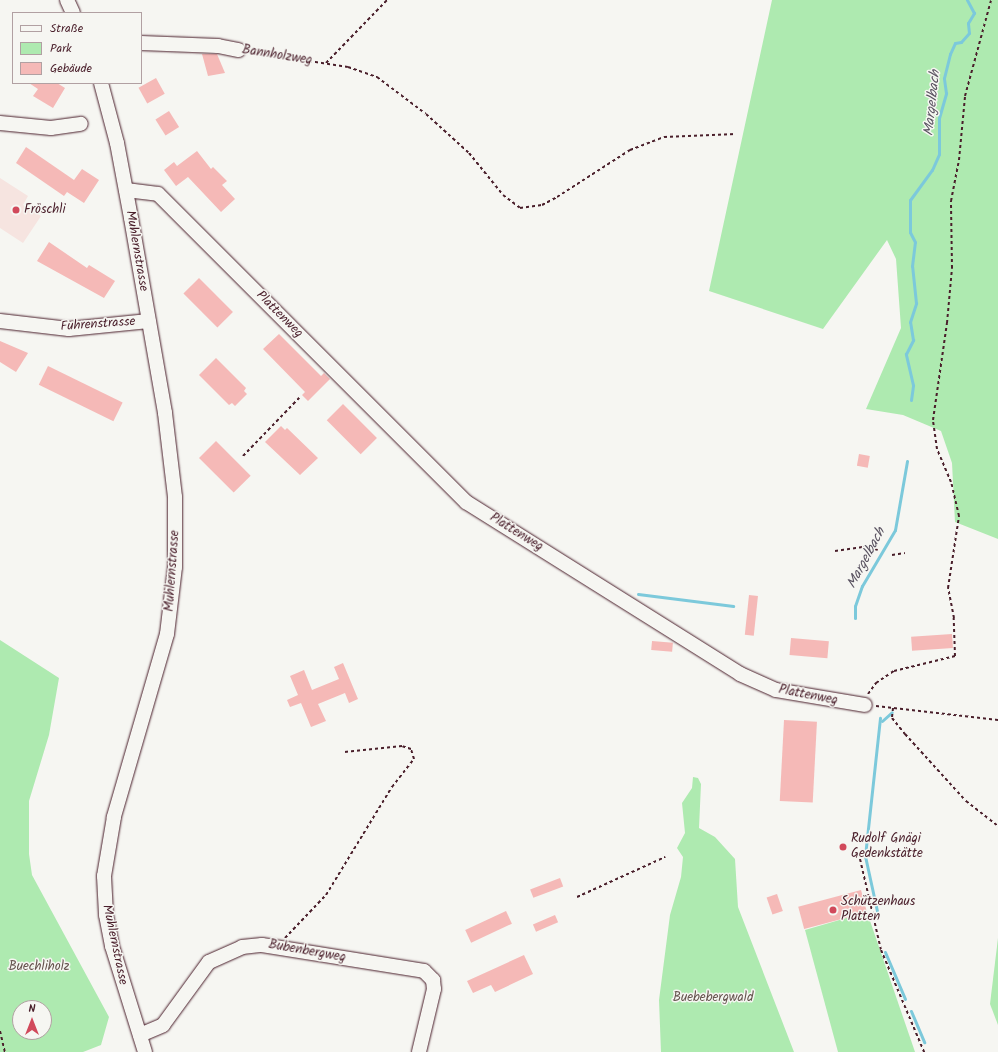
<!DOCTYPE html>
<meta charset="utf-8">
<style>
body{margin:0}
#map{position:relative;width:998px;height:1052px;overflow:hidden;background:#f6f6f2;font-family:Kalam,sans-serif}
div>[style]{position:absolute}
.built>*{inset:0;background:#f6e4e0}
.green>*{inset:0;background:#aeeab0}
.stream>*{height:3px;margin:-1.5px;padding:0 1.5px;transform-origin:1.5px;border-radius:1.5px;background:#7cc9db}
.building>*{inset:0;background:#f5b9b7;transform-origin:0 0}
.path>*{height:2px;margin-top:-1px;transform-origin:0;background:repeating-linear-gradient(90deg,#4a1f2b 0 3px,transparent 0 6px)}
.roads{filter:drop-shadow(0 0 1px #4a1f2b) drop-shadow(0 0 1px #4a1f2b)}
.minor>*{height:14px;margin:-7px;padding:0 7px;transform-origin:7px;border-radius:7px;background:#f6f6f2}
.dots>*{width:11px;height:11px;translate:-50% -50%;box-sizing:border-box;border:2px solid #f6f6f2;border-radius:50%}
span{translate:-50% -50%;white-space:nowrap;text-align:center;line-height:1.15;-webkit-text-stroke:3px #f6f6f2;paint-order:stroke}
.street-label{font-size:13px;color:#4a1f2b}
.poi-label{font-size:13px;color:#4a1f2b}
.left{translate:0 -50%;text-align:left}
.park-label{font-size:13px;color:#63524c}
.water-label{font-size:14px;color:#595260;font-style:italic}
.legend{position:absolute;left:12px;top:12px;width:130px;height:72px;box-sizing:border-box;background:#f6f6f2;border:1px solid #b1a0a2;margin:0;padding:5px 7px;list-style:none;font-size:12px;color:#4a1f2b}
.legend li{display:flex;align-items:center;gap:8px;height:20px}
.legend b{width:20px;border:1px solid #b1a0a2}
.north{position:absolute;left:12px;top:1000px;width:40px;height:40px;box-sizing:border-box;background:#f6f6f2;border:1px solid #b1a0a2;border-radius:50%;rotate:0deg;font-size:11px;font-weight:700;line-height:16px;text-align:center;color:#4a1f2b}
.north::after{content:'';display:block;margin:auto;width:14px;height:18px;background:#d1495b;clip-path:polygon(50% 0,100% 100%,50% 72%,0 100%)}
</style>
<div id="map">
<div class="built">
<i style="clip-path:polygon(0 178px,28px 196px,23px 205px,41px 216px,23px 243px,0 228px)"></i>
</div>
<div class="green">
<i style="clip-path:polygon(772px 0,998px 0,998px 539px,955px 522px,952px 463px,941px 431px,903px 415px,866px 409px,901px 328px,896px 259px,887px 240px,823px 329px,709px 291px)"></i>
<i style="clip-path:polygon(evenodd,0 640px,59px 678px,49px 735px,29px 801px,29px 854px,32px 875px,109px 1017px,101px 1045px,83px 1052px,0 1052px,0 640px,20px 1008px,44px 1008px,44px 1032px,20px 1032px,20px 1008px)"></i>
<i style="clip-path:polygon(693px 777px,698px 778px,701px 784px,699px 828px,715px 837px,735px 859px,738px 907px,794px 1052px,661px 1052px,659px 1000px,670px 915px,681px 877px,683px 857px,677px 848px,685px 833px,682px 803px,692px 788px)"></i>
<i style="clip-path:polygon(867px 912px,915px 1052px,838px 1052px,805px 930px)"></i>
<i style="clip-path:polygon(998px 938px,998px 1025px,990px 1004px)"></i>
</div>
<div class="stream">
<i style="left:911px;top:400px;width:15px;rotate:-82deg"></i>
<i style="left:913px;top:385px;width:32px;rotate:-103deg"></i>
<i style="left:906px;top:354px;width:16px;rotate:-63deg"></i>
<i style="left:913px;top:340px;width:18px;rotate:-99deg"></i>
<i style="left:910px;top:322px;width:20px;rotate:-72deg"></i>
<i style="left:916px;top:303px;width:37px;rotate:-96deg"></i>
<i style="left:912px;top:266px;width:24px;rotate:-83deg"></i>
<i style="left:915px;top:242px;width:11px;rotate:-117deg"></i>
<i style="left:910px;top:232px;width:32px;rotate:-90deg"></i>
<i style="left:910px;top:200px;width:37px;rotate:-54deg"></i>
<i style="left:932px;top:170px;width:17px;rotate:-66deg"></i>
<i style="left:939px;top:154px;width:36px;rotate:-90deg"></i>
<i style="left:939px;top:118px;width:26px;rotate:-74deg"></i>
<i style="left:946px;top:93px;width:15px;rotate:-98deg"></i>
<i style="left:944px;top:78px;width:25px;rotate:-76deg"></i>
<i style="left:950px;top:54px;width:12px;rotate:-66deg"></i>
<i style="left:955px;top:43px;width:6px;rotate:-9deg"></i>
<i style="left:961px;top:42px;width:12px;rotate:-48deg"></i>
<i style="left:969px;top:33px;width:10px;rotate:-96deg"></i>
<i style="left:968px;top:23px;width:12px;rotate:-59deg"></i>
<i style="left:974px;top:13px;width:15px;rotate:-118deg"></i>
<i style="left:638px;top:594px;width:96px;rotate:7.2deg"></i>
<i style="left:855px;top:618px;width:12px;rotate:-90deg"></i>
<i style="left:855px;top:606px;width:21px;rotate:-71deg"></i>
<i style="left:862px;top:586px;width:65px;rotate:-59.5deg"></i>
<i style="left:895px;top:530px;width:70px;rotate:-80.1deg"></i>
<i style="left:882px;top:721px;width:13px;rotate:-42deg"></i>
<i style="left:877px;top:911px;width:56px;rotate:-102.3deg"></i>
<i style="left:865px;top:856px;width:139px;rotate:-83.8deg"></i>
<i style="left:885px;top:952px;width:51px;rotate:66.9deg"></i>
<i style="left:911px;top:1011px;width:34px;rotate:67deg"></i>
</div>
<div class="building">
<i style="clip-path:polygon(202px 54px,217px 54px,225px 73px,208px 76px)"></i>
<i style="left:156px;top:78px;width:18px;height:20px;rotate:61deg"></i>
<i style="clip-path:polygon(29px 83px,57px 83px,65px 88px,53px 108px,33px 96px,38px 89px)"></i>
<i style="left:169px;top:111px;width:19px;height:16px;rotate:58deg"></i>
<i style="clip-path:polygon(26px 147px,74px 180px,82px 169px,99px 180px,84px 203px,67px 192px,64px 196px,16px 163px)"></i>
<i style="clip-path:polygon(197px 151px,211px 169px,213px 167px,227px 181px,222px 185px,235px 199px,221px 212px,188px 177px,176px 186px,164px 170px,174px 162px,177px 166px)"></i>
<i style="clip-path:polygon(49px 242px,87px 268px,89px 265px,115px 281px,104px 298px,37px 261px)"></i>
<i style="left:199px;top:278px;width:48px;height:22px;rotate:45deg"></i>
<i style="clip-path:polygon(279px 334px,321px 376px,324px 373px,330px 379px,308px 401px,302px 395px,305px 392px,263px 349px)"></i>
<i style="clip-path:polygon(0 341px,28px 353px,16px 372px,0 362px)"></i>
<i style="clip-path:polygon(216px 358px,246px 388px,244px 391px,247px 394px,235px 406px,232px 403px,229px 405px,199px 375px)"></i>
<i style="left:48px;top:366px;width:83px;height:21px;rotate:26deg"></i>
<i style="left:343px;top:404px;width:48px;height:23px;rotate:45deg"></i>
<i style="clip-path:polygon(281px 426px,285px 430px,287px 428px,318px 458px,300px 475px,265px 442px)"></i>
<i style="left:216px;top:441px;width:49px;height:24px;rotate:45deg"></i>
<i style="left:859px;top:454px;width:11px;height:12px;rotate:10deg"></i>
<i style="left:749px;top:595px;width:9px;height:40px;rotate:6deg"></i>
<i style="left:952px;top:634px;width:14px;height:41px;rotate:86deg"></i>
<i style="left:791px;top:638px;width:38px;height:17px;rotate:5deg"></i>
<i style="left:652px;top:641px;width:21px;height:9px;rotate:5deg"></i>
<i style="clip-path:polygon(343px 663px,358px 699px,349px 703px,345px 693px,318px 704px,326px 721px,311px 727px,301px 703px,290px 707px,287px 700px,298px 695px,290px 676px,304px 670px,312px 690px,339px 679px,334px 667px)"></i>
<i style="left:784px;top:720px;width:33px;height:81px;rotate:3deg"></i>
<i style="left:560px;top:878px;width:9px;height:32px;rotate:69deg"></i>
<i style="left:861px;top:890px;width:23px;height:65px;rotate:75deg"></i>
<i style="left:777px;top:894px;width:18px;height:11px;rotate:71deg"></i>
<i style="left:506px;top:911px;width:14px;height:45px;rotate:65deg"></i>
<i style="left:555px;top:915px;width:8px;height:24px;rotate:67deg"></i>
<i style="clip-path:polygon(524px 955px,533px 974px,495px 992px,491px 985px,473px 993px,467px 981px)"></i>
</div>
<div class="path">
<i style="left:250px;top:52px;width:99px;rotate:8.7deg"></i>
<i style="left:348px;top:67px;width:31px;rotate:19deg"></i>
<i style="left:377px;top:77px;width:61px;rotate:37.1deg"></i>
<i style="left:426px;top:114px;width:58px;rotate:42.2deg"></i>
<i style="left:469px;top:153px;width:54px;rotate:51deg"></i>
<i style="left:503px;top:195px;width:21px;rotate:37deg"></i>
<i style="left:520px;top:208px;width:22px;rotate:-8deg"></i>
<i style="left:542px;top:205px;width:17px;rotate:-28deg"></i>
<i style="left:557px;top:197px;width:87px;rotate:-32.8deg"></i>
<i style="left:630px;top:150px;width:36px;rotate:-21deg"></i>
<i style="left:664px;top:137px;width:72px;rotate:-2.4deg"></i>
<i style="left:326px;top:63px;width:88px;rotate:-45.9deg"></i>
<i style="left:243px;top:456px;width:81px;rotate:-46deg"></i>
<i style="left:835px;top:551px;width:28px;rotate:-8deg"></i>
<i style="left:863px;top:547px;width:15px;rotate:11deg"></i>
<i style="left:892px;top:555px;width:13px;rotate:-9deg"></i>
<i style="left:868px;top:694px;width:14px;rotate:-54deg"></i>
<i style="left:876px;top:683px;width:22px;rotate:-34deg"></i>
<i style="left:894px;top:671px;width:63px;rotate:-13.8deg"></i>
<i style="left:955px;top:656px;width:38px;rotate:-92deg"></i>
<i style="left:954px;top:618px;width:31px;rotate:-101deg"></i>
<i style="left:948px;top:588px;width:73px;rotate:-81.3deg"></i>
<i style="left:959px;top:516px;width:35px;rotate:-103deg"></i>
<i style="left:951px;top:482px;width:36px;rotate:-113deg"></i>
<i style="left:937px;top:449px;width:29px;rotate:-98deg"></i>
<i style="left:933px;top:420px;width:98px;rotate:-81.8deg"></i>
<i style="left:947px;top:323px;width:55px;rotate:-84.8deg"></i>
<i style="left:952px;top:268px;width:67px;rotate:-90.9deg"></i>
<i style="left:951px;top:201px;width:42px;rotate:-79deg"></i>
<i style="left:959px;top:160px;width:64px;rotate:-84.6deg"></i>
<i style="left:965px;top:96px;width:99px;rotate:-74.8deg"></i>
<i style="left:876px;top:706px;width:123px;rotate:6.5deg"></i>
<i style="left:893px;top:708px;width:10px;rotate:96deg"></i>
<i style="left:892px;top:718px;width:21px;rotate:51deg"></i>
<i style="left:905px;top:734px;width:91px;rotate:47.7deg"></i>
<i style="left:966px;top:801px;width:41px;rotate:38deg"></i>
<i style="left:860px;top:859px;width:93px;rotate:77deg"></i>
<i style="left:881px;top:950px;width:111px;rotate:67.1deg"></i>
<i style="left:577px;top:897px;width:97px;rotate:-24.4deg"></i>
<i style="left:285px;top:938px;width:59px;rotate:-46.4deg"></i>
<i style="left:326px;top:895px;width:127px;rotate:-58.6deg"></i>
<i style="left:392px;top:787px;width:36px;rotate:-52deg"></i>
<i style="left:414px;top:759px;width:10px;rotate:-107deg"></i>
<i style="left:411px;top:749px;width:9px;rotate:-162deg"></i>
<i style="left:402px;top:746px;width:58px;rotate:174.1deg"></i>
<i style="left:0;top:1031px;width:22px;rotate:77deg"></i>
</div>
<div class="roads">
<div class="minor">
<i style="left:67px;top:0;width:14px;rotate:65deg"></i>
<i style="left:141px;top:43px;width:77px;rotate:2.2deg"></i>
<i style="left:218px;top:46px;width:21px;rotate:11deg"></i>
<i style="left:101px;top:83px;width:62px;rotate:75.1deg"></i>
<i style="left:117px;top:143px;width:76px;rotate:79.4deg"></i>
<i style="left:131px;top:218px;width:198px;rotate:80.1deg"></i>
<i style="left:165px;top:413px;width:85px;rotate:83.2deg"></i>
<i style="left:175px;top:497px;width:70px;rotate:90deg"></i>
<i style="left:175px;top:567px;width:67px;rotate:96.8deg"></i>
<i style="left:167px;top:634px;width:191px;rotate:106.2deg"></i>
<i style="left:114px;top:817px;width:60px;rotate:99.6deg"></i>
<i style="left:104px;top:876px;width:39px;rotate:87deg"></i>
<i style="left:106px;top:915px;width:32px;rotate:79deg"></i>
<i style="left:112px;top:946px;width:111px;rotate:72.7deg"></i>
<i style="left:0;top:123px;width:51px;rotate:5.6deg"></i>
<i style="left:51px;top:128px;width:30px;rotate:-8deg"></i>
<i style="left:126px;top:190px;width:32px;rotate:7deg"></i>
<i style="left:158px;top:194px;width:436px;rotate:45deg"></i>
<i style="left:466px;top:502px;width:324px;rotate:32.1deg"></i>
<i style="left:740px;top:674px;width:39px;rotate:24deg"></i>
<i style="left:776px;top:690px;width:90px;rotate:9.6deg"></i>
<i style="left:0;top:321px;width:69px;rotate:6.6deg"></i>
<i style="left:69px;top:329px;width:80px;rotate:-5.7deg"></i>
<i style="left:140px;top:1035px;width:25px;rotate:-23deg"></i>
<i style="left:163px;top:1025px;width:78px;rotate:-53.9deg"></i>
<i style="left:209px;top:962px;width:36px;rotate:-24deg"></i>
<i style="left:242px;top:947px;width:20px;rotate:-6deg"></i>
<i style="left:262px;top:945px;width:164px;rotate:9.1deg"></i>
<i style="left:424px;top:971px;width:13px;rotate:45deg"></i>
<i style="left:433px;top:980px;width:9px;rotate:84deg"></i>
<i style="left:434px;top:989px;width:65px;rotate:103.4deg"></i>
</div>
</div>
<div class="dots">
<i style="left:16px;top:210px;background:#d1495b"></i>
<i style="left:843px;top:847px;background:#d1495b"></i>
<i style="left:833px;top:910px;background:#d1495b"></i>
</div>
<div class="street-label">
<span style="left:277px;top:56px;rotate:9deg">Bannholzweg</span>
<span style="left:136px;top:251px;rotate:80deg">Muhlernstrasse</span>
<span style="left:279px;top:315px;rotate:45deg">Plattenweg</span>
<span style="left:98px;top:325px;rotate:-4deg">Fuhrenstrasse</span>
<span style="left:516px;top:533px;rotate:32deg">Plattenweg</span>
<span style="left:173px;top:571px;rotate:-86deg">Muhlernstrasse</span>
<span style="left:808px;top:696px;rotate:11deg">Plattenweg</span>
<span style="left:114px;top:945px;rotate:78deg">Muhlernstrasse</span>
<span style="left:307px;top:952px;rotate:10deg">Bubenbergweg</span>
</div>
<div class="poi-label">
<span class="left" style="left:24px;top:210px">Fröschli</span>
<span class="left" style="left:851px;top:847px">Rudolf Gnägi<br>Gedenkstätte</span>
<span class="left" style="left:841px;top:910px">Schützenhaus<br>Platten</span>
</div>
<div class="park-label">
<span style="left:39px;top:967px">Buechliholz</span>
<span style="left:713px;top:998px">Buebebergwald</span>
</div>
<div class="water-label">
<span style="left:932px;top:103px;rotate:-84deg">Margelbach</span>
<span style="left:866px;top:558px;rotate:-62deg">Margelbach</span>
</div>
<ul class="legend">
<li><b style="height:5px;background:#f6f6f2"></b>Straße</li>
<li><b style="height:11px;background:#aeeab0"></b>Park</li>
<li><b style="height:11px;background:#f5b9b7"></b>Gebäude</li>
</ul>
<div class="north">N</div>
</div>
